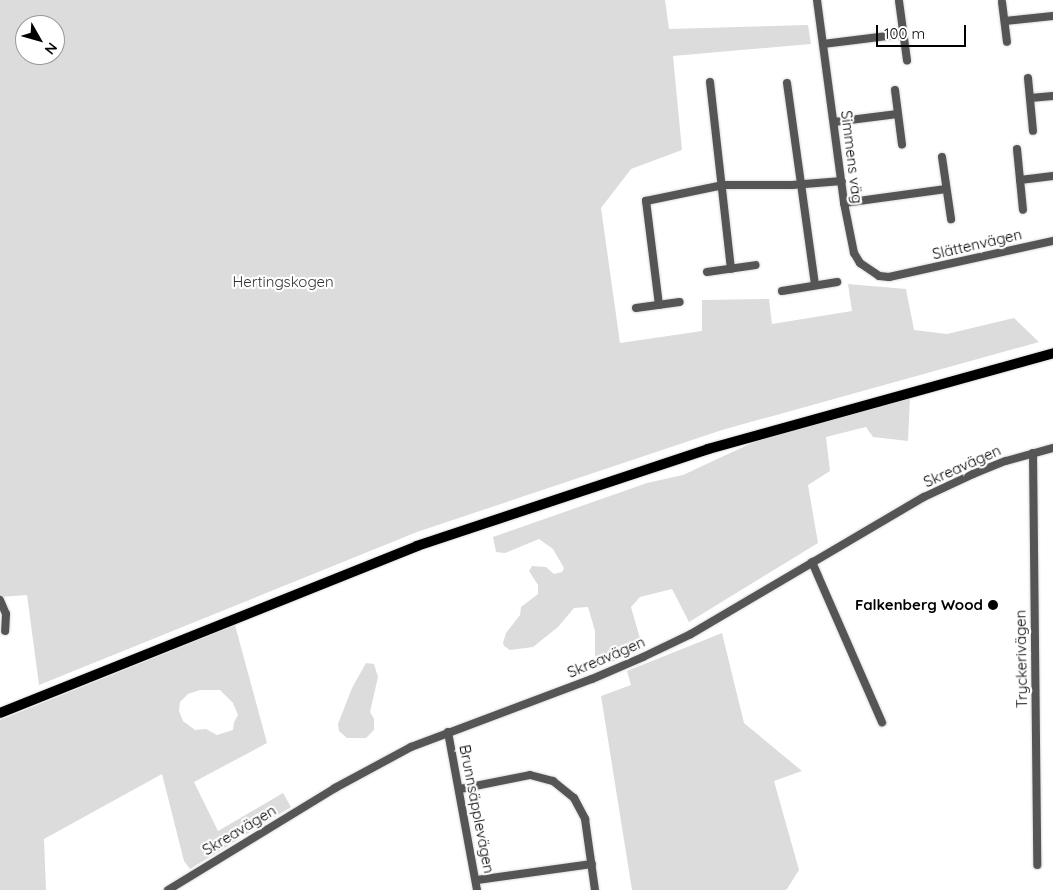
<!DOCTYPE html>
<meta charset="utf-8">
<style>
body{margin:0}
#map{position:relative;width:1053px;height:890px;overflow:hidden;background:#fff;font-family:Quicksand,sans-serif}
div>[style]{position:absolute}
.green>*{inset:0;background:#dcdcdc}
.roads{filter:drop-shadow(0 0 1px #dbdbdb) drop-shadow(0 0 1px #dbdbdb)}
.minor>*{height:8px;margin:-4px;padding:0 4px;transform-origin:4px;border-radius:4px;background:#555}
.major>*{height:10px;margin:-5px;padding:0 5px;transform-origin:5px;border-radius:5px;background:#000}
.dots>*{width:14px;height:14px;translate:-50% -50%;box-sizing:border-box;border:2px solid #fff;border-radius:50%}
span{translate:-50% -50%;white-space:nowrap;text-align:center;line-height:1.15;-webkit-text-stroke:4.5px #fff;paint-order:stroke}
.street-label{font-size:15px;color:#000}
.park-label{font-size:15px;color:#333}
.poi-label{font-size:15px;color:#000;font-weight:700}
.right{translate:-100% -50%;text-align:right}
.north{position:absolute;left:15px;top:15px;width:50px;height:50px;box-sizing:border-box;background:#fff;border:1px solid #999;border-radius:50%;rotate:128deg;font-size:14px;font-weight:700;line-height:20px;text-align:center;color:#000}
.north::after{content:'';display:block;margin:auto;width:18px;height:22px;background:#000;clip-path:polygon(50% 0,100% 100%,50% 72%,0 100%)}
.scale{position:absolute;left:876px;top:25px;width:90px;height:22px;box-sizing:border-box;border:2px solid #000;border-top:0;padding-left:6px;font-size:15px;line-height:18px;white-space:nowrap;color:#000;-webkit-text-stroke:4px #fff;paint-order:stroke}
</style>
<div id="map">
<div class="green">
<i style="clip-path:polygon(evenodd,0 0,665px 0,669px 29px,808px 25px,811px 44px,673px 56px,682px 150px,631px 169px,601px 208px,620px 343px,702px 331px,702px 300px,769px 299px,772px 324px,852px 311px,848px 284px,906px 289px,914px 330px,947px 334px,1014px 318px,1039px 342px,722px 430px,417px 532px,39px 685px,27px 595px,0 597px,0 0,25px 25px,55px 25px,55px 55px,25px 55px,25px 25px)"></i>
<i style="clip-path:polygon(910px 397px,908px 441px,873px 437px,866px 427px,826px 437px,830px 471px,808px 485px,818px 543px,689px 622px,672px 589px,640px 597px,631px 607px,643px 649px,598px 668px,595px 654px,595px 631px,588px 607px,574px 608px,558px 627px,533px 647px,510px 650px,504px 646px,503px 643px,506px 633px,520px 615px,521px 607px,538px 594px,538px 585px,529px 571px,532px 566px,546px 567px,554px 574px,562px 572px,564px 568px,553px 549px,539px 539px,505px 553px,496px 552px,493px 537px,647px 483px,683px 475px,756px 441px)"></i>
<i style="clip-path:polygon(evenodd,235px 625px,267px 743px,194px 782px,218px 831px,283px 793px,291px 807px,190px 869px,184px 861px,162px 774px,44px 839px,46px 890px,0 890px,0 720px,235px 625px,200px 690px,220px 690px,233px 703px,238px 715px,234px 722px,233px 730px,217px 735px,206px 729px,195px 730px,183px 721px,179px 711px,180px 702px,188px 694px,200px 690px)"></i>
<i style="clip-path:polygon(722px 633px,744px 723px,802px 771px,774px 781px,799px 870px,787px 889px,785px 890px,632px 890px,601px 696px,631px 685px,627px 671px)"></i>
<i style="clip-path:polygon(366px 663px,374px 664px,378px 677px,370px 712px,374px 719px,374px 730px,366px 738px,347px 738px,339px 731px,338px 724px,352px 688px)"></i>
</div>
<div class="roads">
<div class="minor">
<i style="left:817px;top:0;width:205px;rotate:82.4deg"></i>
<i style="left:844px;top:203px;width:51px;rotate:78.7deg"></i>
<i style="left:854px;top:253px;width:12px;rotate:59deg"></i>
<i style="left:860px;top:263px;width:23px;rotate:34deg"></i>
<i style="left:879px;top:276px;width:10px;rotate:6deg"></i>
<i style="left:889px;top:277px;width:168px;rotate:-12.4deg"></i>
<i style="left:899px;top:1px;width:60px;rotate:82.3deg"></i>
<i style="left:1002px;top:2px;width:40px;rotate:82.9deg"></i>
<i style="left:1005px;top:21px;width:48px;rotate:-5.9deg"></i>
<i style="left:823px;top:44px;width:81px;rotate:-7.1deg"></i>
<i style="left:1028px;top:78px;width:53px;rotate:84.6deg"></i>
<i style="left:710px;top:82px;width:188px;rotate:83.6deg"></i>
<i style="left:787px;top:83px;width:204px;rotate:82.1deg"></i>
<i style="left:895px;top:90px;width:55px;rotate:82.7deg"></i>
<i style="left:1030px;top:98px;width:23px;rotate:-5deg"></i>
<i style="left:834px;top:122px;width:64px;rotate:-7.1deg"></i>
<i style="left:1017px;top:149px;width:61px;rotate:84.4deg"></i>
<i style="left:942px;top:157px;width:63px;rotate:81.7deg"></i>
<i style="left:1020px;top:180px;width:33px;rotate:-7deg"></i>
<i style="left:844px;top:203px;width:103px;rotate:-7.8deg"></i>
<i style="left:707px;top:272px;width:49px;rotate:-8.1deg"></i>
<i style="left:782px;top:291px;width:56px;rotate:-9.3deg"></i>
<i style="left:659px;top:305px;width:105px;rotate:-97.1deg"></i>
<i style="left:646px;top:201px;width:79px;rotate:-11.7deg"></i>
<i style="left:723px;top:185px;width:69px"></i>
<i style="left:792px;top:185px;width:50px;rotate:-4.6deg"></i>
<i style="left:636px;top:308px;width:44px;rotate:-7.8deg"></i>
<i style="left:1033px;top:453px;width:412px;rotate:89.4deg"></i>
<i style="left:812px;top:562px;width:175px;rotate:66.4deg"></i>
<i style="left:0;top:600px;width:15px;rotate:67deg"></i>
<i style="left:6px;top:614px;width:17px;rotate:93deg"></i>
<i style="left:448px;top:732px;width:161px;rotate:79.6deg"></i>
<i style="left:460px;top:789px;width:71px;rotate:-11.3deg"></i>
<i style="left:530px;top:775px;width:24px;rotate:15deg"></i>
<i style="left:553px;top:781px;width:27px;rotate:39deg"></i>
<i style="left:574px;top:798px;width:24px;rotate:62deg"></i>
<i style="left:585px;top:819px;width:72px;rotate:82deg"></i>
<i style="left:477px;top:880px;width:116px;rotate:-7.9deg"></i>
<i style="left:168px;top:890px;width:196px;rotate:-31.4deg"></i>
<i style="left:335px;top:788px;width:86px;rotate:-28.3deg"></i>
<i style="left:411px;top:747px;width:193px;rotate:-20.6deg"></i>
<i style="left:592px;top:679px;width:56px;rotate:-23.3deg"></i>
<i style="left:643px;top:657px;width:53px;rotate:-25.6deg"></i>
<i style="left:691px;top:634px;width:270px;rotate:-30.5deg"></i>
<i style="left:924px;top:497px;width:54px;rotate:-25.1deg"></i>
<i style="left:973px;top:474px;width:35px;rotate:-22deg"></i>
<i style="left:1006px;top:461px;width:49px;rotate:-15.5deg"></i>
</div>
<div class="major">
<i style="left:0;top:713px;width:449px;rotate:-21.8deg"></i>
<i style="left:417px;top:546px;width:307px;rotate:-18.4deg"></i>
<i style="left:708px;top:449px;width:358px;rotate:-15.5deg"></i>
</div>
</div>
<div class="dots">
<i style="left:993px;top:605px;background:#000"></i>
</div>
<div class="street-label">
<span style="left:852px;top:157px;rotate:83deg">Simmens väg</span>
<span style="left:977px;top:244px;rotate:-13deg">Slättenvägen</span>
<span style="left:962px;top:466px;rotate:-24deg">Skreavägen</span>
<span style="left:606px;top:657px;rotate:-23deg">Skreavägen</span>
<span style="left:1021px;top:659px;rotate:-91deg">Tryckerivägen</span>
<span style="left:477px;top:809px;rotate:79deg">Brunnsäpplevägen</span>
<span style="left:239px;top:830px;rotate:-31deg">Skreavägen</span>
</div>
<div class="park-label">
<span style="left:283px;top:282px">Hertingskogen</span>
</div>
<div class="poi-label">
<span class="right" style="left:983px;top:605px">Falkenberg Wood</span>
</div>
<div class="north">N</div>
<div class="scale">100 m</div>
</div>
